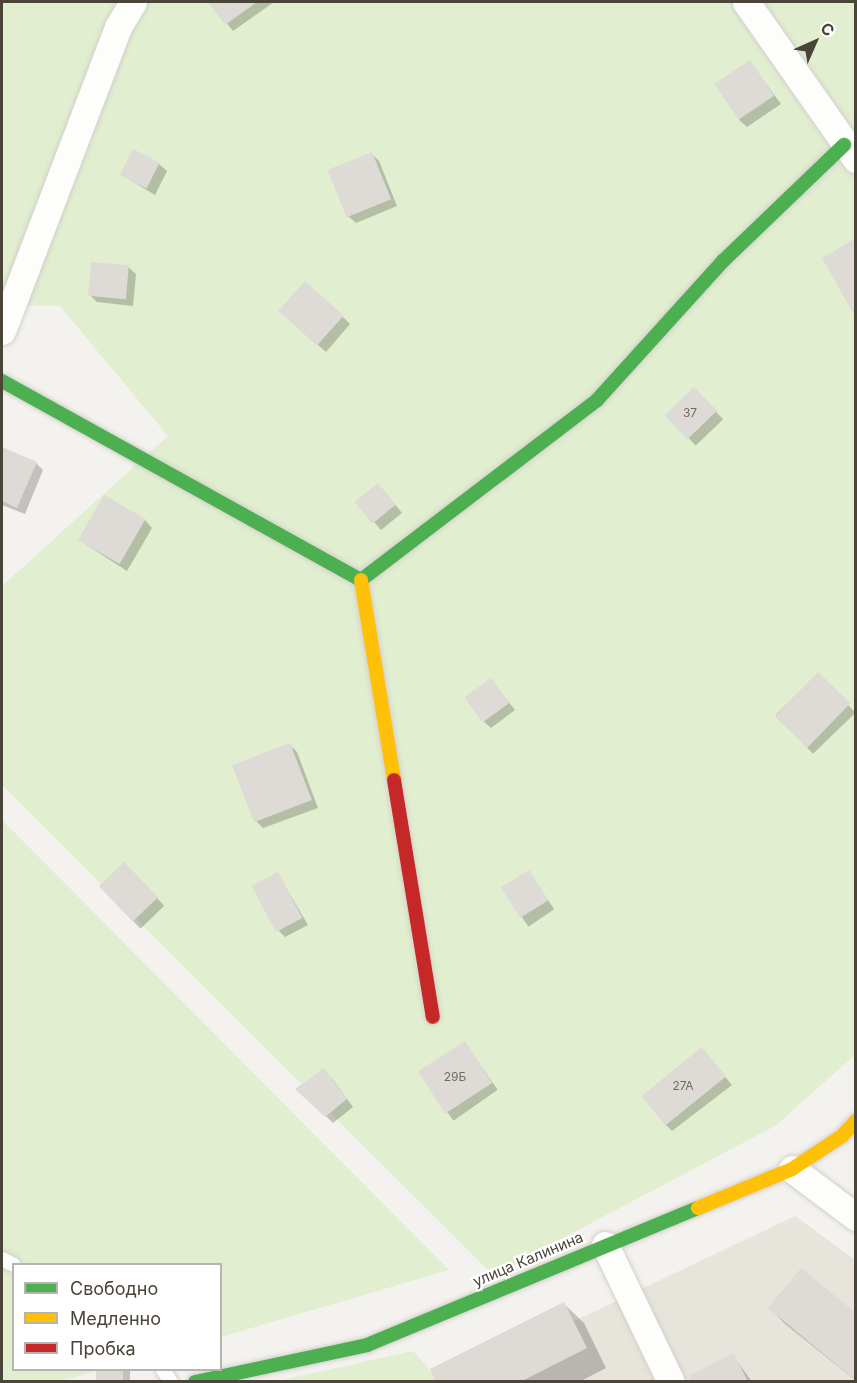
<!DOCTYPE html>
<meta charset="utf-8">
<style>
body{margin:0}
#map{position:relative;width:857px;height:1383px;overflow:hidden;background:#f4f2ee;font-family:Inter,sans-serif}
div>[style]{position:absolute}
.residential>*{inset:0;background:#e7e4dc}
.green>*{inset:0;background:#e1eecf}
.shadow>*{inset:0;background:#0003;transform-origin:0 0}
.building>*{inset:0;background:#dedbd6;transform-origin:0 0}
.roads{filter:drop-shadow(0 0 2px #d2d0cb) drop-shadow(0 0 2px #d2d0cb)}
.lane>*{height:14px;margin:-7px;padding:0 7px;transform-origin:7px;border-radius:7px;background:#fdfdfc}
.street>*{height:27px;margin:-13.5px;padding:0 13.5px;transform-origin:13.5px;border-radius:13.5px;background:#fdfdfc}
.fast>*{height:14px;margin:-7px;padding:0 7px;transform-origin:7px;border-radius:7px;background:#4caf50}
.slow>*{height:14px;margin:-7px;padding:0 7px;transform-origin:7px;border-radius:7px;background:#ffc107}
.jam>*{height:14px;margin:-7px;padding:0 7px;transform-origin:7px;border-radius:7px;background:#c62828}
span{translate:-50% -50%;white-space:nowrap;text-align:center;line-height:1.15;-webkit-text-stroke:4.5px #fff;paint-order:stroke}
.number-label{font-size:12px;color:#706a61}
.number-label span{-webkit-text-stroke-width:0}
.street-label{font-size:15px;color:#4b4439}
.frame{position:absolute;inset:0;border:3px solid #4b4439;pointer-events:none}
.legend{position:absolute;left:12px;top:1263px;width:210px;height:108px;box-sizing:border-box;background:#fff;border:2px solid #b7b4b0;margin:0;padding:8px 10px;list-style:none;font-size:18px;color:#4b4439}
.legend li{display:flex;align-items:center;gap:12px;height:30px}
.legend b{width:30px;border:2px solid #b7b4b0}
.north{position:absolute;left:785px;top:12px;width:60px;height:60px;-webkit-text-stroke:4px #fff;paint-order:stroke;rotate:45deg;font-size:16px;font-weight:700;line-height:24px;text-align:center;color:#4b4439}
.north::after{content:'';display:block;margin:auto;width:21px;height:27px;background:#4b4439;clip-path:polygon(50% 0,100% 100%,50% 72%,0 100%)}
</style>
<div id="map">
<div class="residential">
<i style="clip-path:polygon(795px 1216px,855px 1260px,855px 1381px,446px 1382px)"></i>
</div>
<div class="green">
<i style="clip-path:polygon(2px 2px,855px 2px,855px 1055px,775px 1126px,493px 1275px,2px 785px,2px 586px,168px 436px,60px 306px,2px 305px)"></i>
<i style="clip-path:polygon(2px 820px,449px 1270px,221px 1337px,220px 1264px,14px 1264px,14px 1370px,103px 1370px,58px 1381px,2px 1381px)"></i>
<i style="clip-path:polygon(413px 1351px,440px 1381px,273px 1382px)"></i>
</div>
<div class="shadow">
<i style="clip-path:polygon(210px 2px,274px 2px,233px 31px)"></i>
<i style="clip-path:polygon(750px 62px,781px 104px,747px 127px,739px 120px)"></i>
<i style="clip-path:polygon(372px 154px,379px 161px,397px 206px,356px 223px,348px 216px)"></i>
<i style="clip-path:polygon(159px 164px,167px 171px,155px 195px,122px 175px)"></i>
<i style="clip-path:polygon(128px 267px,136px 274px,133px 306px,97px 302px,90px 295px)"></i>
<i style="clip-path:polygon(343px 317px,350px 324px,326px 352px,288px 318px)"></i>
<i style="left:694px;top:389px;width:42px;height:38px;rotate:46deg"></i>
<i style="clip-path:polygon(2px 449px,36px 463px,43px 470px,25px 514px,2px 505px)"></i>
<i style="clip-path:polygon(385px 492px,402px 513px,381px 530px,357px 502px)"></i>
<i style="clip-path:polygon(145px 520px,152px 528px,127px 571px,79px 540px)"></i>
<i style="left:818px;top:674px;width:54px;height:59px;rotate:46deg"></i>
<i style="clip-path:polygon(491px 680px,515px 710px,491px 728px,483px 721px)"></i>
<i style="clip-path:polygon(289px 744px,297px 752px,318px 808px,263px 828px,256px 821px)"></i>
<i style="left:124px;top:864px;width:58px;height:33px;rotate:46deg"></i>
<i style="left:529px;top:872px;width:45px;height:31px;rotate:56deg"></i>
<i style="clip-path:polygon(278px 874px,308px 925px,285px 937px,278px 930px)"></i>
<i style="left:465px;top:1043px;width:57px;height:54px;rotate:55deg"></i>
<i style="clip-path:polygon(702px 1049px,732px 1085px,672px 1131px,665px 1124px)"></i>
<i style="clip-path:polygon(331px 1077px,353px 1107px,333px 1123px,298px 1089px)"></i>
<i style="clip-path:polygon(564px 1304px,584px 1323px,606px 1368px,579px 1382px,437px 1382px)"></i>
<i style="clip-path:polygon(770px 1308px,856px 1315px,856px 1381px,784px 1323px)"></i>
<i style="clip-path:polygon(733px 1355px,752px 1382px,693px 1382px)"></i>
<i style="left:98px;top:1370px;width:32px;height:12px"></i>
</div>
<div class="building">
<i style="clip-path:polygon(208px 2px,257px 2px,225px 25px)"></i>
<i style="left:750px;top:60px;width:43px;height:43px;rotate:56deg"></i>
<i style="left:133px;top:149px;width:30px;height:29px;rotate:27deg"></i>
<i style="left:372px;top:152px;width:51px;height:48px;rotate:68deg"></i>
<i style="clip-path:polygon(856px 238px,856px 318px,822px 258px)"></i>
<i style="left:91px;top:262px;width:38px;height:34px;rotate:5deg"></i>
<i style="left:305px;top:281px;width:52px;height:40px;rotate:42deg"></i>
<i style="left:694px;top:387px;width:33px;height:41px;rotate:46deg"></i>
<i style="clip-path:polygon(2px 447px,37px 462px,17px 508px,2px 501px)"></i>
<i style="left:378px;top:483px;width:28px;height:30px;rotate:51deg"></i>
<i style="left:104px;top:495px;width:48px;height:52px;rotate:30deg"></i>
<i style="left:818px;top:672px;width:45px;height:62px;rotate:44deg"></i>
<i style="left:491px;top:678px;width:31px;height:33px;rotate:54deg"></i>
<i style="left:290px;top:743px;width:61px;height:62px;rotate:69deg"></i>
<i style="left:124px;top:862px;width:49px;height:35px;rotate:46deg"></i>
<i style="left:529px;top:870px;width:36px;height:33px;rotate:58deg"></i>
<i style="left:278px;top:872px;width:52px;height:30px;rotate:62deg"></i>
<i style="left:465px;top:1041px;width:50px;height:56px;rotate:57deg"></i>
<i style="left:702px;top:1047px;width:38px;height:78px;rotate:51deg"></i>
<i style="clip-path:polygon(324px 1068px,347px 1099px,325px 1117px,295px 1089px)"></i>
<i style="clip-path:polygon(801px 1268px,856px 1313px,856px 1381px,768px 1308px)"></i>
<i style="clip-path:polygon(564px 1302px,587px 1348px,520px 1382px,436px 1382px,430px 1369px)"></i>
<i style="clip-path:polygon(734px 1353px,748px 1382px,691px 1382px,689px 1376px)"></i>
<i style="left:96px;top:1370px;width:27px;height:12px"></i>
</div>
<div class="roads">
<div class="lane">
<i style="left:2px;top:1259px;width:13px;rotate:27deg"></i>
<i style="left:163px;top:1370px;width:14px;rotate:56deg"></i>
</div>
<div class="street">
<i style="left:746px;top:2px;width:192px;rotate:55deg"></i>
<i style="left:2px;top:331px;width:325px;rotate:-69.1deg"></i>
<i style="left:118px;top:27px;width:29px;rotate:-59deg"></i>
<i style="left:792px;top:1169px;width:80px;rotate:36.9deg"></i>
<i style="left:605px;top:1245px;width:152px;rotate:64.3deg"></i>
</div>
<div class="fast">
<i style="left:2px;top:381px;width:410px;rotate:29deg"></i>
<i style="left:361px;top:580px;width:297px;rotate:-37.3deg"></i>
<i style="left:597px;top:400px;width:188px;rotate:-47.8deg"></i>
<i style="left:723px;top:261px;width:168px;rotate:-43.8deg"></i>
<i style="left:195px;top:1382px;width:176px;rotate:-12.1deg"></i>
<i style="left:367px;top:1345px;width:358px;rotate:-22.5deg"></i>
</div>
<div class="slow">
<i style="left:361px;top:580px;width:203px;rotate:80.6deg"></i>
<i style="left:698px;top:1208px;width:102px;rotate:-22.5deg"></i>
<i style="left:792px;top:1169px;width:60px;rotate:-33.4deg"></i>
<i style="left:842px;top:1136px;width:21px;rotate:-47deg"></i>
</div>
<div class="jam">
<i style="left:394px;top:780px;width:240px;rotate:80.7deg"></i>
</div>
</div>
<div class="number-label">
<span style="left:690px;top:413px">37</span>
<span style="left:455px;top:1077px">29Б</span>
<span style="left:683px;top:1086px">27А</span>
</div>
<div class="street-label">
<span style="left:528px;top:1259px;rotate:-23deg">улица Калинина</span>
</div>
<div class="frame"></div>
<ul class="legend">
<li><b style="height:8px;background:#4caf50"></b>Свободно</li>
<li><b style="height:8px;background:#ffc107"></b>Медленно</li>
<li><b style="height:8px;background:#c62828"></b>Пробка</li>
</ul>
<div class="north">С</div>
</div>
